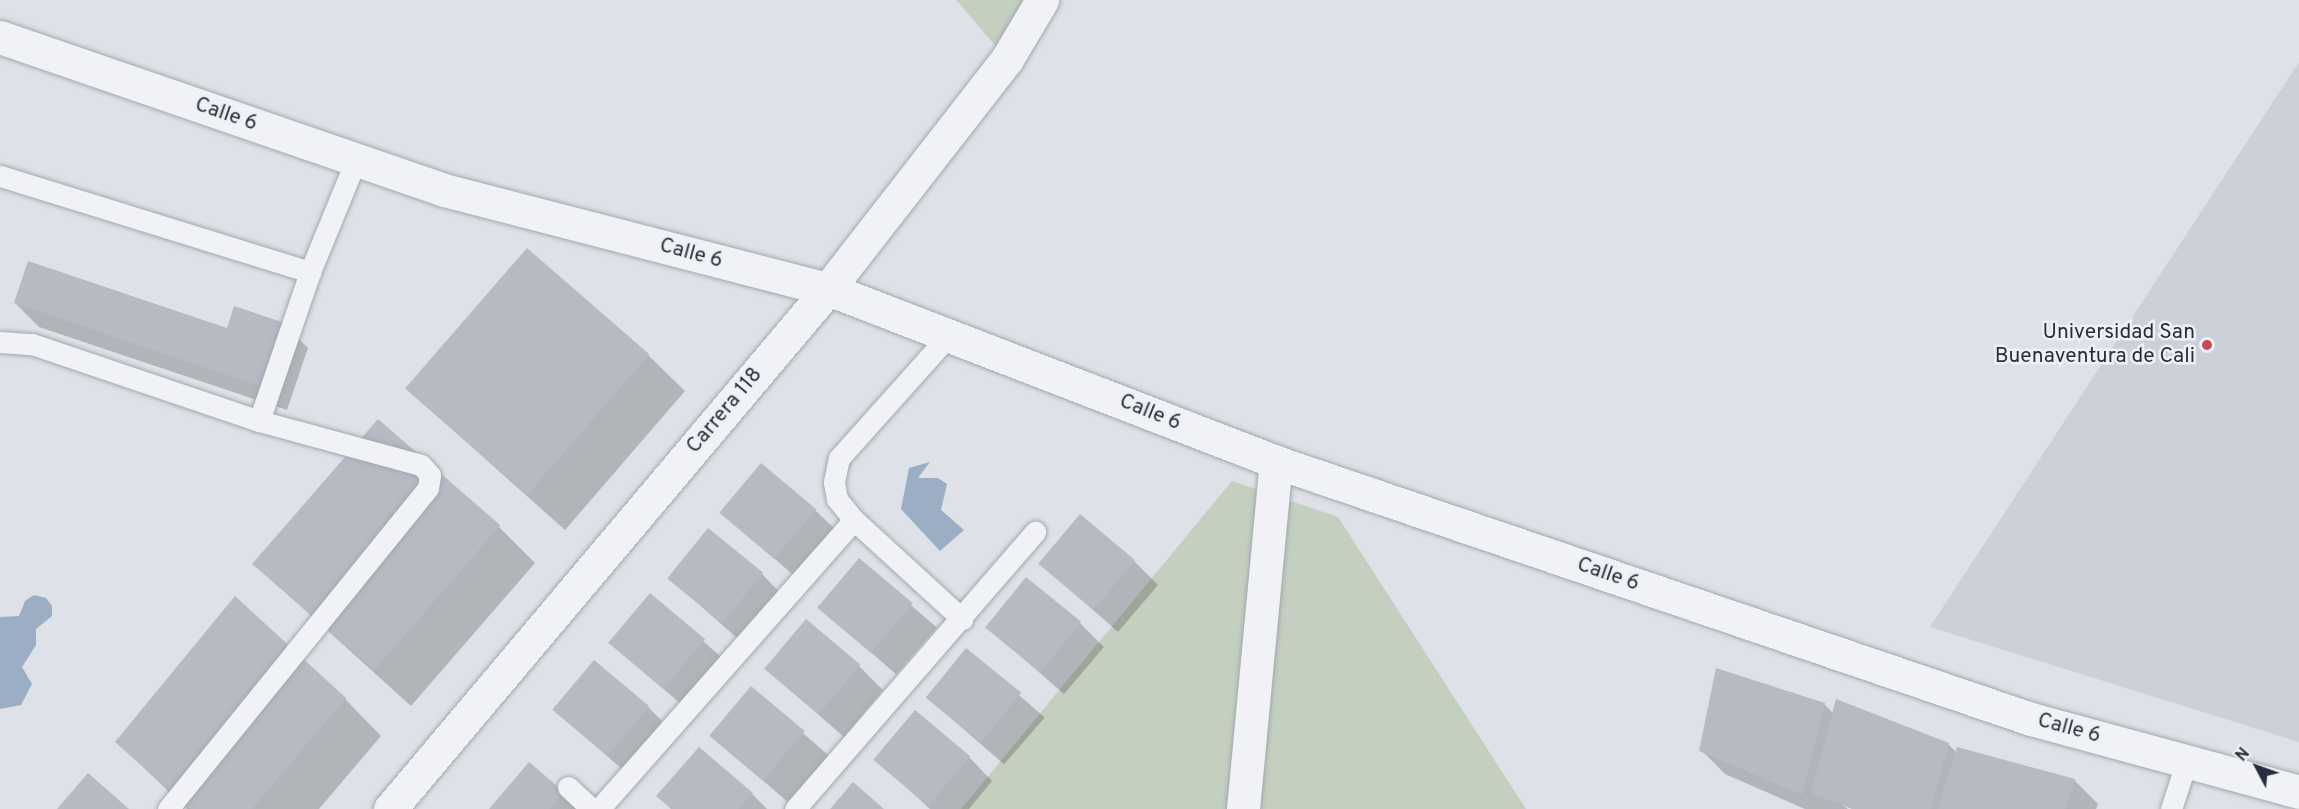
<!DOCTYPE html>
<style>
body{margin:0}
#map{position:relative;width:2299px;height:809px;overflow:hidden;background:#dee1e7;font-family:Overpass,sans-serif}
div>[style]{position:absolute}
.built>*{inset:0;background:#ccd0d8}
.green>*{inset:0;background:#c3d0c0}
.water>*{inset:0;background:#9baec4}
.shadow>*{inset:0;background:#0003;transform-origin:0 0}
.building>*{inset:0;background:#b6bac3;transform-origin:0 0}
.roads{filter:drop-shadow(0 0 2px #a4a8b0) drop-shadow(0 0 2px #a4a8b0)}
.service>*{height:21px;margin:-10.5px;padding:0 10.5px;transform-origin:10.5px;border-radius:10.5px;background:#f0f2f5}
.minor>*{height:33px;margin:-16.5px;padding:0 16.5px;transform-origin:16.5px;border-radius:16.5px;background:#f0f2f5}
.dots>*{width:16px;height:16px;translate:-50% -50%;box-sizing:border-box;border:3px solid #edf0f4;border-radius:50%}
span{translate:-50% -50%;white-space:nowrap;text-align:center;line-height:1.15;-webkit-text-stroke:5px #edf0f4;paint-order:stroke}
.street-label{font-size:21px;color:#282f3c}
.poi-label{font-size:21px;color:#282f3c}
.right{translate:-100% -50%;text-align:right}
.north{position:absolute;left:2227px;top:737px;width:60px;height:60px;-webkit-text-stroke:4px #edf0f4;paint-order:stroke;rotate:311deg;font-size:16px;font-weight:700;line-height:24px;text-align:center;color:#282f3c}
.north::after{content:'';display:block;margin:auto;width:21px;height:27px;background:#282f3c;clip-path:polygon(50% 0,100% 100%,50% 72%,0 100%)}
</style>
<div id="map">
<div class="built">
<i style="clip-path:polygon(2299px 62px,2299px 742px,1930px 627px)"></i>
</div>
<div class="green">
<i style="clip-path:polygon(956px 0,1042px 0,1007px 59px)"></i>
<i style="clip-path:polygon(1232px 481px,1338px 517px,1526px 809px,961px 809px)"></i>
</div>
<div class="water">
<i style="clip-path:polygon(930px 462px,918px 478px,938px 478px,947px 484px,941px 510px,964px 530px,940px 551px,901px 509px,909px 468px)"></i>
<i style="clip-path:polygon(34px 595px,46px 598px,52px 606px,52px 616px,36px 629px,36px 645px,22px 667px,32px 684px,21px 705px,0 709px,0 617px,19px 616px,25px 601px)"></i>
</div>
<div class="shadow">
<i style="clip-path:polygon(15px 303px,228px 330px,284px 324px,308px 348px,287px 410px,39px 327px)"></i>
<i style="clip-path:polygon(648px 355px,685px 391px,565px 530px,407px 389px)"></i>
<i style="clip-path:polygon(815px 510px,839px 533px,800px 581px,722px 512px)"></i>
<i style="clip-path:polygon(499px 527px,535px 563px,411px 706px,254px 564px)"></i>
<i style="left:859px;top:560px;width:103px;height:62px;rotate:41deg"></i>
<i style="clip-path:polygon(1134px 561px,1158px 585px,1118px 632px,1040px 563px)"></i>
<i style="clip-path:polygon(762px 574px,785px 598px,746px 646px,668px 577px)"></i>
<i style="left:651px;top:596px;width:103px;height:62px;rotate:41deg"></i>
<i style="clip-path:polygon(1080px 623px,1104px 647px,1064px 694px,986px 626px)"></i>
<i style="left:967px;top:650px;width:103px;height:62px;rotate:41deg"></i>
<i style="clip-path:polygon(859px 666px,883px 690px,844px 737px,765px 668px)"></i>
<i style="left:751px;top:688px;width:103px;height:62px;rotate:41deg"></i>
<i style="clip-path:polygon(345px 699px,381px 736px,319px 809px,187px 809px,117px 742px)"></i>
<i style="clip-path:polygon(1824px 704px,1834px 714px,1948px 744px,1957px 753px,2074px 780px,2098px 804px,2096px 809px,1857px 809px,1838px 802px,1848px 809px,1805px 809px,1725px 774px,1701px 750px)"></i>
<i style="clip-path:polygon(648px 707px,672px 731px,632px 778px,554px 709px)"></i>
<i style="clip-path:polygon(969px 757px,992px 781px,969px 809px,930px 809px,875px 759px)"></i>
<i style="clip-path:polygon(529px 764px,578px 809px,491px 809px)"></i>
<i style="clip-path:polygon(752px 794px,767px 809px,671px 809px,658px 796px)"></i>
</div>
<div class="building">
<i style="left:527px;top:248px;width:162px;height:186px;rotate:41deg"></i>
<i style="clip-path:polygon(28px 261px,227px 328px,234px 306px,285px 323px,263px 387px,14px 303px)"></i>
<i style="left:378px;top:419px;width:162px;height:192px;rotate:41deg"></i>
<i style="left:761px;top:463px;width:72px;height:65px;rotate:40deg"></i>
<i style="left:1080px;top:514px;width:72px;height:65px;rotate:40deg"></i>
<i style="left:708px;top:528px;width:71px;height:65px;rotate:39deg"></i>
<i style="left:859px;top:558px;width:70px;height:65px;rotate:40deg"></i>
<i style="left:1026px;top:577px;width:71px;height:65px;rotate:39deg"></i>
<i style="left:650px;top:593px;width:72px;height:65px;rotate:40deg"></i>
<i style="clip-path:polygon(235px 596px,346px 698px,252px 809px,190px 809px,115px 742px)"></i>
<i style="left:806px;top:619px;width:71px;height:65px;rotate:40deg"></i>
<i style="left:966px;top:648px;width:71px;height:64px;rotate:39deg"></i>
<i style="left:594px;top:660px;width:72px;height:65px;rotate:40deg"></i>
<i style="clip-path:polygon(1716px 668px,1825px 703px,1802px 795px,1699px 751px)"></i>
<i style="left:751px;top:686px;width:70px;height:65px;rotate:40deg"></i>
<i style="clip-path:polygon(1836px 699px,1949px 743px,1931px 809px,1852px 809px,1811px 793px)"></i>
<i style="left:915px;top:710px;width:72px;height:65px;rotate:40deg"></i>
<i style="clip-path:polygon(699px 747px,753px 793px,739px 809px,672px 809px,656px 796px)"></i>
<i style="clip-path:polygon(1957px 747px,2075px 779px,2065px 809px,1938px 809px)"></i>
<i style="clip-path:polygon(529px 762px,564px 792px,550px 809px,489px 809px)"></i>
<i style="clip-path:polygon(88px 773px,129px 809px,57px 809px)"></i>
<i style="clip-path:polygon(853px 782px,884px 809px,830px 809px)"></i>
</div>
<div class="roads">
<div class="service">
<i style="left:0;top:176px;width:325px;rotate:17.2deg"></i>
<i style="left:950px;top:334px;width:166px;rotate:131.8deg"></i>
<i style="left:839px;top:458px;width:25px;rotate:102deg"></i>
<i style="left:834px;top:482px;width:17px;rotate:80deg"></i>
<i style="left:837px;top:499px;width:27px;rotate:51deg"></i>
<i style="left:854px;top:520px;width:147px;rotate:42.5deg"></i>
<i style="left:0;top:342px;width:32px;rotate:4deg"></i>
<i style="left:32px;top:344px;width:240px;rotate:18.7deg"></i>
<i style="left:259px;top:421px;width:157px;rotate:-71.1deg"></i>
<i style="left:310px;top:272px;width:121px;rotate:-67.7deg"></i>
<i style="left:568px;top:787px;width:33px;rotate:43deg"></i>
<i style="left:168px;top:809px;width:413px;rotate:-51deg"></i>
<i style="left:428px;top:488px;width:13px;rotate:-81deg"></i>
<i style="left:430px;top:475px;width:13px;rotate:-132deg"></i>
<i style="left:421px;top:465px;width:168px;rotate:-164.8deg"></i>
<i style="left:599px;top:809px;width:385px;rotate:-48.6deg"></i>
<i style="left:795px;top:809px;width:367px;rotate:-49.1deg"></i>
<i style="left:2171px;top:809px;width:52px;rotate:-71.9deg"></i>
</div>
<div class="minor">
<i style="left:0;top:37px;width:470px;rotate:19deg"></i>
<i style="left:444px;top:190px;width:397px;rotate:14.5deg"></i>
<i style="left:828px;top:289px;width:480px;rotate:21.1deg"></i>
<i style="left:1276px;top:462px;width:798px;rotate:18.8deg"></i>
<i style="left:2031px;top:719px;width:278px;rotate:15.2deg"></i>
<i style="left:390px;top:809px;width:680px;rotate:-49.89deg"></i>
<i style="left:828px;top:289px;width:291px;rotate:-52.1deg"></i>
<i style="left:1007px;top:59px;width:69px;rotate:-59.3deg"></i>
<i style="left:1243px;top:809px;width:349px;rotate:-84.6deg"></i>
</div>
</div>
<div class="dots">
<i style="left:2207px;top:345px;background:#c44b59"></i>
</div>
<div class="street-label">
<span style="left:226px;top:115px;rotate:19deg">Calle 6</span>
<span style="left:691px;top:254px;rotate:15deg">Calle 6</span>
<span style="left:725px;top:411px;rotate:-50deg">Carrera 118</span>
<span style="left:1150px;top:413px;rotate:22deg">Calle 6</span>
<span style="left:1608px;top:575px;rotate:19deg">Calle 6</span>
<span style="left:2069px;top:729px;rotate:15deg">Calle 6</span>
</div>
<div class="poi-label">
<span class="right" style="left:2195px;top:345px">Universidad San<br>Buenaventura de Cali</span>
</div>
<div class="north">N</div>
</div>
